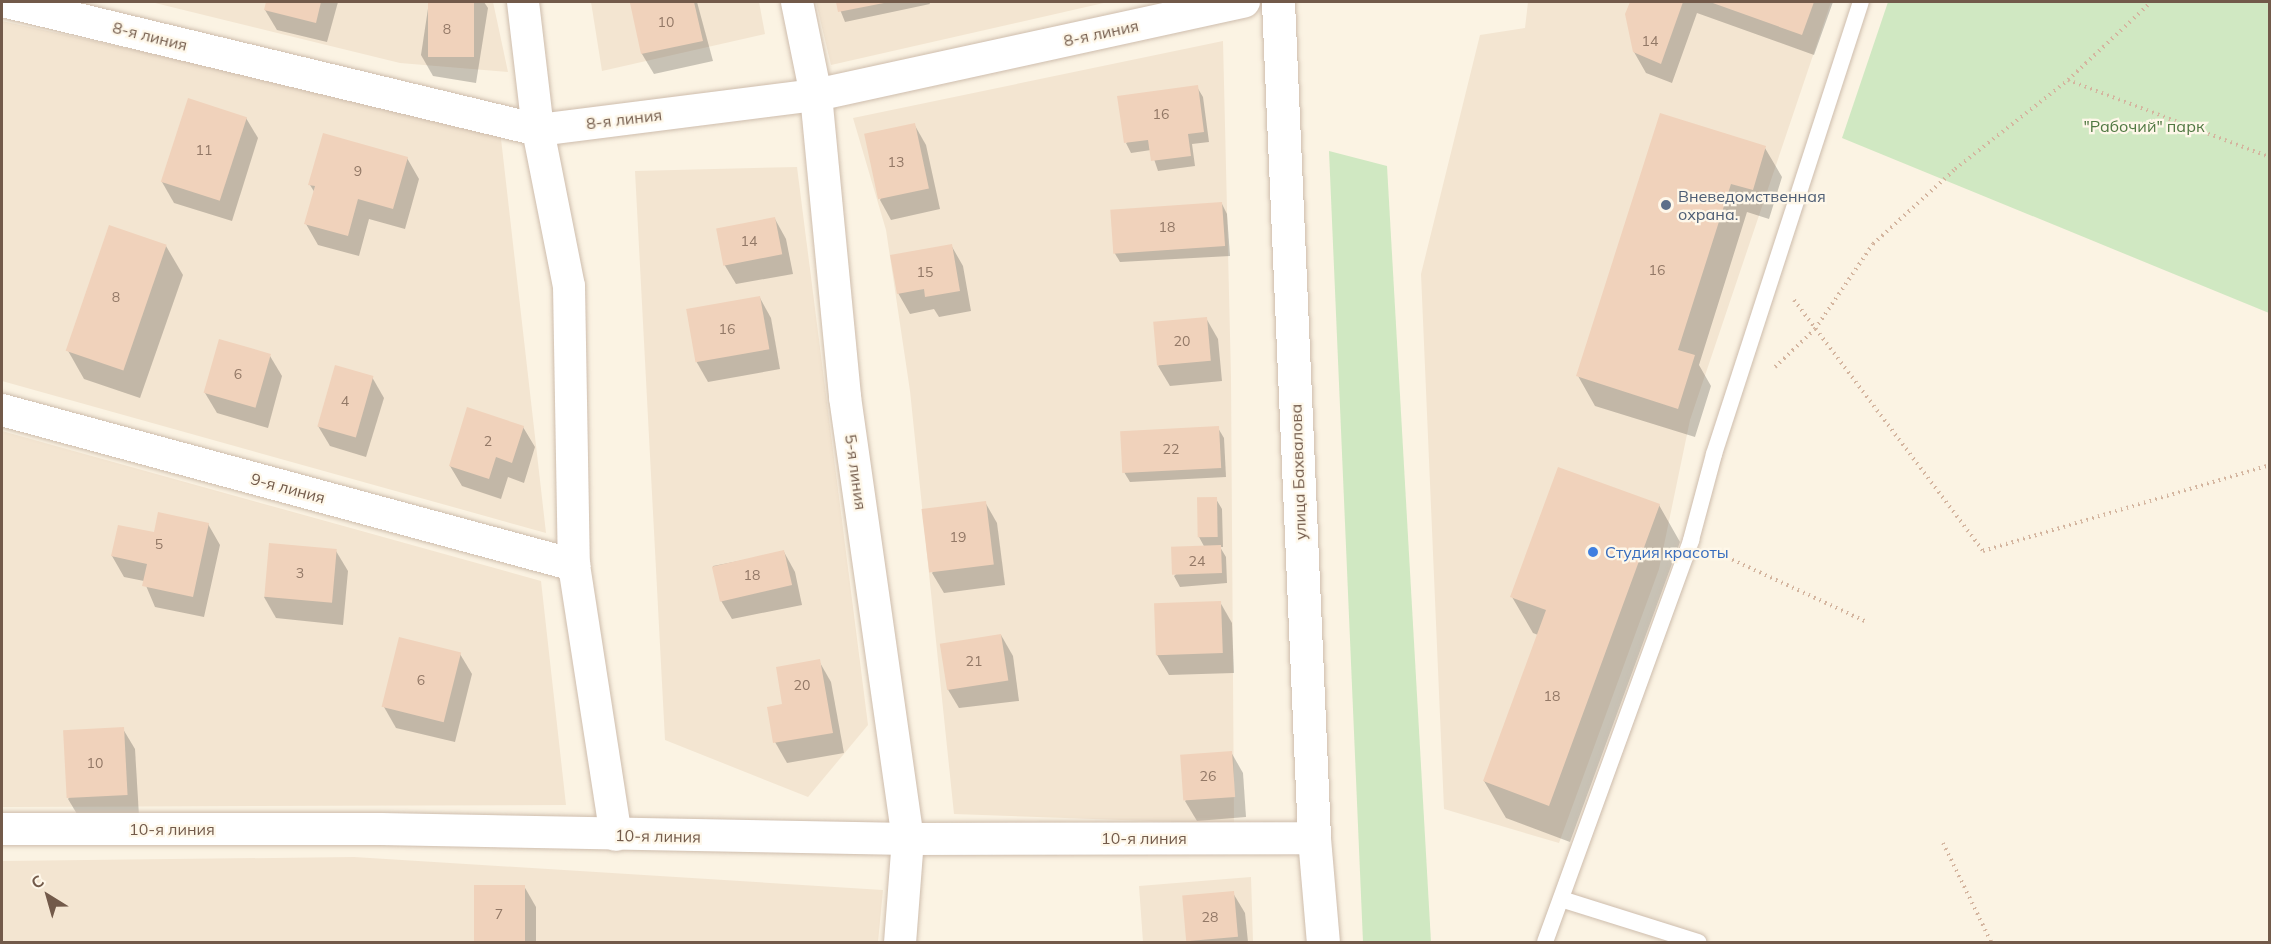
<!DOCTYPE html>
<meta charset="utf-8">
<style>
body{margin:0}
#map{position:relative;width:2271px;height:944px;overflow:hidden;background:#fbf3e3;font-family:Mulish,sans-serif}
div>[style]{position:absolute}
.residential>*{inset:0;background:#f3e5d1}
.green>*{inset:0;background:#d0e8c2}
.shadow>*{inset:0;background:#0003}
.building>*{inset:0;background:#f0d2bb;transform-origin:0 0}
.path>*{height:4px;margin-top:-2px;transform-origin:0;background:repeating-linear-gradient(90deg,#d4b59f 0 1.5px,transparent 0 6px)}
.roads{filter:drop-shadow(0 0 2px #cebdad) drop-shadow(0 0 2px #cebdad)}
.lane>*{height:16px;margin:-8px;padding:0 8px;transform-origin:8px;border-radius:8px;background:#fff}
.street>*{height:32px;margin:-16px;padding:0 16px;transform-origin:16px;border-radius:16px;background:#fff}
.secondary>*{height:33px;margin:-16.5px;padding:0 16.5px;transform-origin:16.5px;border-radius:16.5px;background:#fff}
.dots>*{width:16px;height:16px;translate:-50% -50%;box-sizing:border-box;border:3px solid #fef7e9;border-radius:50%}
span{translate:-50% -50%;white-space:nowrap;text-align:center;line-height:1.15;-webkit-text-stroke:4.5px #fef7e9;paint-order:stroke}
.number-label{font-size:14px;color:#927866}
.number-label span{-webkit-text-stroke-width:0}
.street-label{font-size:16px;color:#725a4a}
.park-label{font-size:16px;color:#507842}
.service-label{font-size:16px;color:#4e5e75}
.left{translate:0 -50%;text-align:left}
.shop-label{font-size:16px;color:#366cbe}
.frame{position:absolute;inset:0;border:3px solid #725a4a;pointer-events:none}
.north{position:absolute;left:18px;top:866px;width:60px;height:60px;-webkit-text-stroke:4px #fef7e9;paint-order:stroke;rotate:323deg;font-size:16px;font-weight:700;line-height:24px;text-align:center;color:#725a4a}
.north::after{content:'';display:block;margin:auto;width:21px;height:27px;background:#725a4a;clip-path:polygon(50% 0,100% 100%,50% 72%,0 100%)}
</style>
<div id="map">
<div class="residential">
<i style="clip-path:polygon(151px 2px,493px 2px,508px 72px,400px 63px)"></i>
<i style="clip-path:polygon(591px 2px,759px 2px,765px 34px,602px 71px)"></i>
<i style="clip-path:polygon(816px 2px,1108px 2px,831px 65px)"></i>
<i style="clip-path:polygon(1528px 2px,1831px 2px,1690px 420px,1659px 569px,1559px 843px,1444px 809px,1421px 274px,1480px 35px,1525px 28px)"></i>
<i style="clip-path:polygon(2px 21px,500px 130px,546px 533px,2px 381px)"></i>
<i style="clip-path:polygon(1223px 41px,1231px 377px,1234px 824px,954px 814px,910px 391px,886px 230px,853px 118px)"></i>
<i style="clip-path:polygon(797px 167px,868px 725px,808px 797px,665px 740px,635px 171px)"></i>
<i style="clip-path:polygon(2px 431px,541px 581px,566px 805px,2px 807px)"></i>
<i style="clip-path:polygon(354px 857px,883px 890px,878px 942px,2px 942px,2px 861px)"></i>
<i style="clip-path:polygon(1251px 877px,1253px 942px,1143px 942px,1139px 886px)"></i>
</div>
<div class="green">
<i style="clip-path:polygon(1888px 2px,2269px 2px,2269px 313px,1842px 138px)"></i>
<i style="clip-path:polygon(1329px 151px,1387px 166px,1431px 942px,1363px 942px)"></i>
</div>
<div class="shadow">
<i style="clip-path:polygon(267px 2px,338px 2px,327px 42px,277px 30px,265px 10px)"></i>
<i style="clip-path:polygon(429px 2px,484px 2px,488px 8px,476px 83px,433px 76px,421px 55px)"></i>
<i style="clip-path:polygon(644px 2px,697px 2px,713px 61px,654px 74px,642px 54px,632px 4px)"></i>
<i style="clip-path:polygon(837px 2px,929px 2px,930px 4px,845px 22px)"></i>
<i style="clip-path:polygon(1631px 2px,1833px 2px,1814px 55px,1697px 13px,1672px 83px,1646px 73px,1634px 52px,1627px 14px)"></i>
<i style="clip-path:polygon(1197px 87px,1203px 97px,1209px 142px,1192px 144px,1195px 166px,1158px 171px,1151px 150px,1131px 153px,1126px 143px)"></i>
<i style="clip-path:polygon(1661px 115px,1765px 148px,1782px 177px,1769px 219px,1747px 212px,1699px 365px,1711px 386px,1695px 437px,1595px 406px,1578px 376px)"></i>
<i style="clip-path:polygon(246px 118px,258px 138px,232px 221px,174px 203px,162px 182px)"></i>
<i style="clip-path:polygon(914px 124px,926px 145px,940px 209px,891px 220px,880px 200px)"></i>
<i style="clip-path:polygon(407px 158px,419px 179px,405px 229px,369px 219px,359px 256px,318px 245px,306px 224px,315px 193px,310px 185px)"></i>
<i style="clip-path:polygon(1222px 204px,1227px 214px,1230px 256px,1120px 262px,1114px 252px)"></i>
<i style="clip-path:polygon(775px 219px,786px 239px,793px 274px,736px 284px,724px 264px)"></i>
<i style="clip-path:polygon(951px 245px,963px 266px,971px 311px,939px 317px,934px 309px,910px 314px,898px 293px)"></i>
<i style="clip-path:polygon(166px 246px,183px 275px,140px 398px,84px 379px,67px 349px)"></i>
<i style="clip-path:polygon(760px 298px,771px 318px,780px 369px,708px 382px,696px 361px)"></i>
<i style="clip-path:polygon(1206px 318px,1218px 339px,1222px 381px,1170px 386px,1158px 366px)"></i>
<i style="clip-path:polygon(270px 356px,282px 376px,268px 428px,217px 413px,205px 393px)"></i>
<i style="clip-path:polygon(372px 377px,384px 398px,366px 457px,330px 446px,318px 426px)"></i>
<i style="clip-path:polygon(523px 427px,535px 447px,524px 483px,508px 477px,501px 499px,462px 486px,450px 466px)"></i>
<i style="clip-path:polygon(1218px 428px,1224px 438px,1226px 477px,1130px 482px,1124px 472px)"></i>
<i style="clip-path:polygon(1216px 499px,1222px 509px,1223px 547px,1220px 547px,1226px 557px,1227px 583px,1180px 587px,1174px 576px,1205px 548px,1199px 537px)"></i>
<i style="clip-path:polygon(985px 502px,997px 523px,1005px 585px,944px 593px,932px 573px)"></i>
<i style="clip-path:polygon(1659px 505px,1680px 542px,1570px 842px,1506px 818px,1484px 781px,1538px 635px,1533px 633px,1512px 597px)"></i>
<i style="clip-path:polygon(208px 524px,220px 545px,204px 617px,155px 607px,144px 581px,124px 577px,112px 556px,155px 534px)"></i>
<i style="clip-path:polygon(336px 551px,348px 571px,343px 625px,276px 618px,264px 597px)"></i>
<i style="clip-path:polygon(784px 552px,795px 572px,802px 605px,732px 619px,720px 599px,713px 566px)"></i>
<i style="clip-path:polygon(1220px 602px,1232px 623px,1234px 673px,1169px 675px,1157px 655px)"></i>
<i style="clip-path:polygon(1001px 635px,1013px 656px,1019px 701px,959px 708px,947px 688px)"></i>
<i style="clip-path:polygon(460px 654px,472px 674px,455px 742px,396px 728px,384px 707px)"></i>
<i style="clip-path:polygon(819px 661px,831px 682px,844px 753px,787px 763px,775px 742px,784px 705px)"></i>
<i style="clip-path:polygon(123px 729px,135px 749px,139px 816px,80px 819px,68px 799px)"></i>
<i style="clip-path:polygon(1231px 752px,1243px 773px,1246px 817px,1197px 821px,1185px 801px)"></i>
<i style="clip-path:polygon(475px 886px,524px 886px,536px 907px,536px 942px,475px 942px)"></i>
<i style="clip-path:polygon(1233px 893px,1245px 913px,1248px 942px,1189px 942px)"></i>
</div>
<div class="building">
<i style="clip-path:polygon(266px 2px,321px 2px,316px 23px,264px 10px)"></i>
<i style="left:428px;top:2px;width:46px;height:55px"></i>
<i style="clip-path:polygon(694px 2px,703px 41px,641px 54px,630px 3px)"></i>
<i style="clip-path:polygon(836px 2px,884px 2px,884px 3px,838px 12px)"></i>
<i style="clip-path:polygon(1630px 2px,1683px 2px,1661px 64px,1633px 52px,1625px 14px)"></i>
<i style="clip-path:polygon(1710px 2px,1814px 2px,1802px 35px)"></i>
<i style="clip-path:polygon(1198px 85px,1204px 132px,1188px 134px,1191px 156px,1151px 161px,1148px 140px,1124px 143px,1117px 96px)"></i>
<i style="left:188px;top:98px;width:62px;height:88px;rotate:18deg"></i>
<i style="clip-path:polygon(1660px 113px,1766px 146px,1753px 190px,1731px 184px,1678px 350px,1695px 355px,1678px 409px,1576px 376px)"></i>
<i style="left:915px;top:123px;width:67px;height:52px;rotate:78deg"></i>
<i style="clip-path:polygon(323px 133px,408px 157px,393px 209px,358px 199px,348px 236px,304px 224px,315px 186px,308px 185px)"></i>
<i style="left:1222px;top:202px;width:44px;height:112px;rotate:86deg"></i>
<i style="left:775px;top:217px;width:38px;height:60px;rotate:79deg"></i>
<i style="left:109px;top:225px;width:61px;height:133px;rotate:19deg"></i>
<i style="clip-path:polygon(952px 244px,960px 291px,925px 297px,924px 289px,897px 294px,890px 255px)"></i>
<i style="left:760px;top:296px;width:54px;height:75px;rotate:80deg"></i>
<i style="left:1207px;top:317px;width:44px;height:54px;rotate:85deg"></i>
<i style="left:219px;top:339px;width:54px;height:56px;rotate:16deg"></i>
<i style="left:335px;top:365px;width:40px;height:64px;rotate:16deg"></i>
<i style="clip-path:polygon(467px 407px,524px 426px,512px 463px,496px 457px,489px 479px,449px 466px)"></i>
<i style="left:1219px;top:426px;width:42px;height:99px;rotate:87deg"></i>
<i style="clip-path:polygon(1558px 467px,1660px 504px,1549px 806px,1483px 781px,1546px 610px,1510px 597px)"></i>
<i style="left:1217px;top:497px;width:40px;height:20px;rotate:89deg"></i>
<i style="left:986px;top:501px;width:64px;height:65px;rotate:83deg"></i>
<i style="clip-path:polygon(158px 512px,209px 523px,193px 597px,142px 586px,147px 564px,111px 556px,118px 525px,154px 532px)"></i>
<i style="left:269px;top:543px;width:68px;height:54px;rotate:5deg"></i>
<i style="left:1221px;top:545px;width:28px;height:50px;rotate:88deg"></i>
<i style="left:784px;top:550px;width:36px;height:74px;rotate:77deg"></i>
<i style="left:1221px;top:601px;width:52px;height:67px;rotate:88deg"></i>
<i style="left:1001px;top:634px;width:47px;height:62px;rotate:81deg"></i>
<i style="left:399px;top:637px;width:64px;height:72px;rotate:14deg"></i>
<i style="clip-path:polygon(820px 659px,833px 733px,773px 743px,767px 707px,782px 704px,776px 667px)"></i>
<i style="left:124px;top:727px;width:68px;height:61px;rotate:87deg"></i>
<i style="left:1232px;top:751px;width:46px;height:52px;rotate:86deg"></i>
<i style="left:474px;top:885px;width:51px;height:57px"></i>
<i style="left:1234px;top:891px;width:46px;height:52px;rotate:85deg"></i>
</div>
<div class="path">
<i style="left:2068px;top:80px;width:216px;rotate:20.9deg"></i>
<i style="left:1794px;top:300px;width:314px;rotate:53deg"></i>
<i style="left:1983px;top:551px;width:300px;rotate:-16.7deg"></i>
<i style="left:1775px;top:367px;width:55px;rotate:-43.5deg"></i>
<i style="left:1815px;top:329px;width:103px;rotate:-55.7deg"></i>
<i style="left:1873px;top:244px;width:111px;rotate:-42.4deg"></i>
<i style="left:1955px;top:169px;width:144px;rotate:-38.2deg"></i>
<i style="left:2068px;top:80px;width:114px;rotate:-43.2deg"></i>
<i style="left:1716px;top:552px;width:166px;rotate:24.9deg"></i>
<i style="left:1943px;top:843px;width:110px;rotate:64.1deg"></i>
</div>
<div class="roads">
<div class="lane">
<i style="left:1561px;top:899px;width:144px;rotate:17.4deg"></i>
<i style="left:1545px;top:942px;width:428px;rotate:-70deg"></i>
<i style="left:1691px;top:540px;width:89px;rotate:-75deg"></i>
<i style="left:1714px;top:454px;width:475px;rotate:-72deg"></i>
</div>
<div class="street">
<i style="left:7px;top:2px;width:546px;rotate:13.55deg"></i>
<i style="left:538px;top:130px;width:280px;rotate:-7.2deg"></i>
<i style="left:816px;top:95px;width:438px;rotate:-12.3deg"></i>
<i style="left:523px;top:2px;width:129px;rotate:83.3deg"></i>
<i style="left:538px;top:130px;width:159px;rotate:78.8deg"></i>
<i style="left:569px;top:286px;width:279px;rotate:89deg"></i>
<i style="left:574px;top:565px;width:273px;rotate:81.2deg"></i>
<i style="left:797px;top:2px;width:95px;rotate:78.5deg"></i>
<i style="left:816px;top:95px;width:303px;rotate:84.5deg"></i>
<i style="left:845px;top:397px;width:446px;rotate:81.9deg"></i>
<i style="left:908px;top:839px;width:103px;rotate:94.4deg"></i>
<i style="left:2px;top:410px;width:593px;rotate:15.16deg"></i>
<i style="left:2px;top:829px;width:379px"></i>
<i style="left:381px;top:829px;width:527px;rotate:1.09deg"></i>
<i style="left:908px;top:839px;width:406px;rotate:-0.1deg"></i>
</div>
<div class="secondary">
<i style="left:1278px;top:2px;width:837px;rotate:87.53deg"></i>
<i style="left:1314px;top:838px;width:104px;rotate:85.1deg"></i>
</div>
</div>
<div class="dots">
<i style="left:1666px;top:205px;background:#5c6f8a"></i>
<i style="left:1593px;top:552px;background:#3f7fe0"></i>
</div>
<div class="number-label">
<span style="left:666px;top:22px">10</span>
<span style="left:447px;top:29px">8</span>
<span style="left:1650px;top:41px">14</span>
<span style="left:1161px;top:114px">16</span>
<span style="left:204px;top:150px">11</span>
<span style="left:896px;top:162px">13</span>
<span style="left:358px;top:171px">9</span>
<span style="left:1167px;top:227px">18</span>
<span style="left:749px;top:241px">14</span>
<span style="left:1657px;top:270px">16</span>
<span style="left:925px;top:272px">15</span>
<span style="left:116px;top:297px">8</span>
<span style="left:727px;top:329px">16</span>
<span style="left:1182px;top:341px">20</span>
<span style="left:238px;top:374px">6</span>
<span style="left:345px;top:401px">4</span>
<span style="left:488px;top:441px">2</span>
<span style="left:1171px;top:449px">22</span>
<span style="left:958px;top:537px">19</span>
<span style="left:159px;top:544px">5</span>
<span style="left:1197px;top:561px">24</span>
<span style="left:300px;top:573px">3</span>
<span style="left:752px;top:575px">18</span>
<span style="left:974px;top:661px">21</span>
<span style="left:421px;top:680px">6</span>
<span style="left:802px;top:685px">20</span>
<span style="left:1552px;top:696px">18</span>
<span style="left:95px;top:763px">10</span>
<span style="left:1208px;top:776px">26</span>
<span style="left:499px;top:914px">7</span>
<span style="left:1210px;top:917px">28</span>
</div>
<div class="street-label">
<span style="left:1101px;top:33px;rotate:-12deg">8-я линия</span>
<span style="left:150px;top:36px;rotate:14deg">8-я линия</span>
<span style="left:624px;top:119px;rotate:-7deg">8-я линия</span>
<span style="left:856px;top:472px;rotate:82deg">5-я линия</span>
<span style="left:1298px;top:472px;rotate:-92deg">улица Бахвалова</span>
<span style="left:288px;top:488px;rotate:15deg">9-я линия</span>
<span style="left:172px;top:829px">10-я линия</span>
<span style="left:658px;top:836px;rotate:1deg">10-я линия</span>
<span style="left:1144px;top:838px">10-я линия</span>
</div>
<div class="park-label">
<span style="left:2144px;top:126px">"Рабочий" парк</span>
</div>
<div class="service-label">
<span class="left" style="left:1678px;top:205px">Вневедомственная<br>охрана.</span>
</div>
<div class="shop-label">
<span class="left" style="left:1605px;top:552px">Студия красоты</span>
</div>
<div class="frame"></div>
<div class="north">С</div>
</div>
